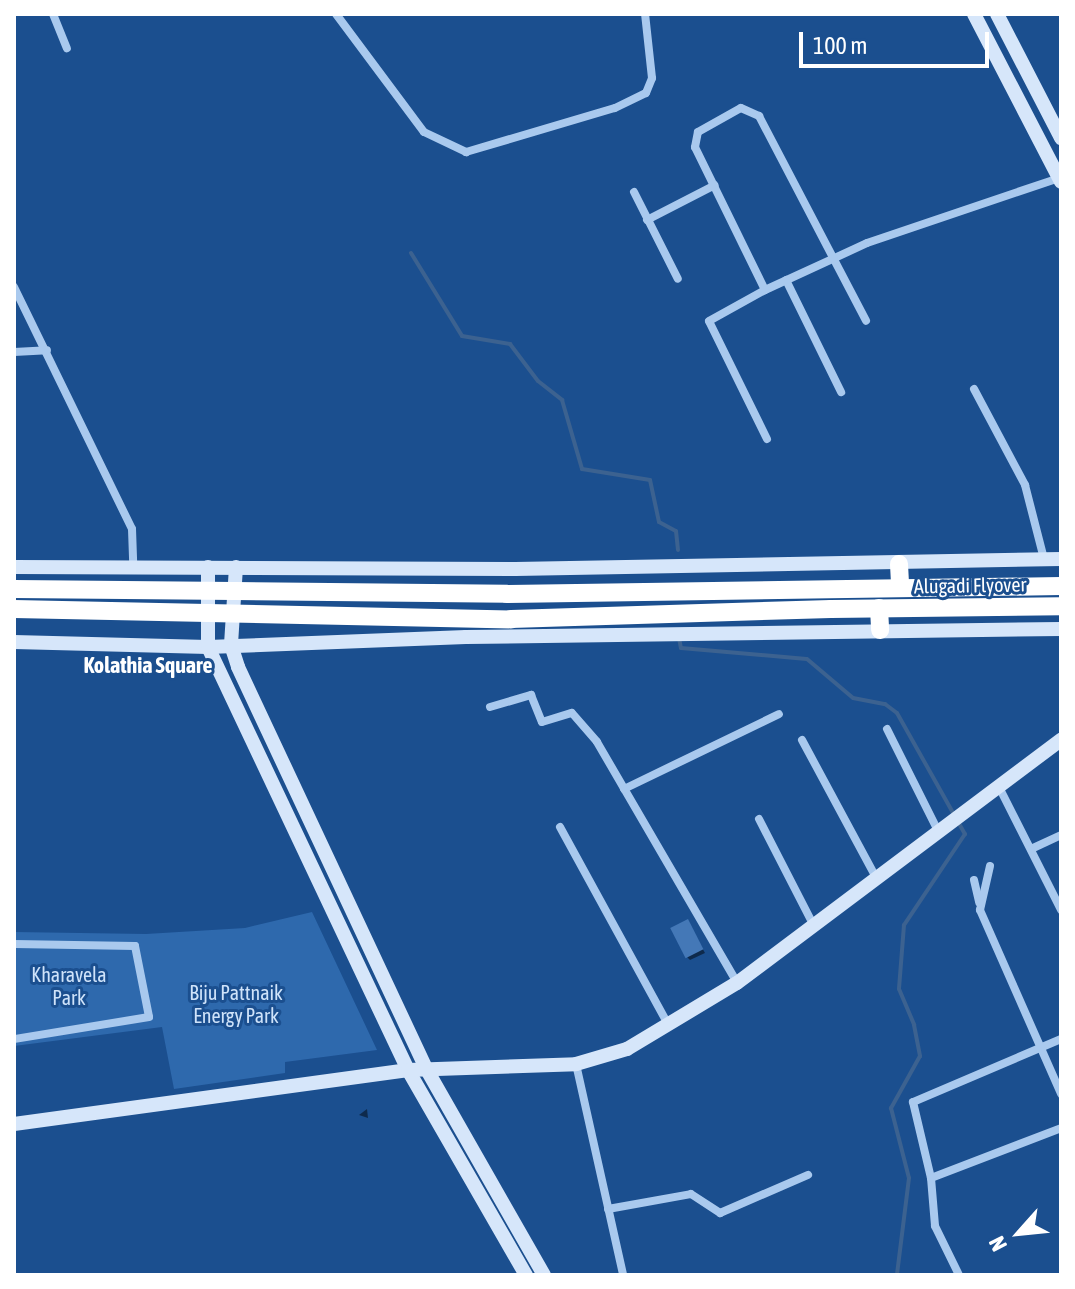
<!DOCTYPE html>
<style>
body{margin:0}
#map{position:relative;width:1075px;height:1289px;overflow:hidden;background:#1b4f8f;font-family:"Asap Condensed",sans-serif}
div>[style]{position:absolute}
.green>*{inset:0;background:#2e69ad}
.shadow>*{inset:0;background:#0007}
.stream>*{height:4px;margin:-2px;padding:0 2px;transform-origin:2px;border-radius:2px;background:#3c6290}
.building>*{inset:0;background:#4478b7;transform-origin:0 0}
.street>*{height:8px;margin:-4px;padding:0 4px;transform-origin:4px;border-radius:4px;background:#a9c9ee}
.secondary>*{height:14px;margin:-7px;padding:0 7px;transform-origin:7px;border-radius:7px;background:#d6e6fa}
.highway>*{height:18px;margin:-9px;padding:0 9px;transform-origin:9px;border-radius:9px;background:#fff}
.highway-bridge>*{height:18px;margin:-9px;padding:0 9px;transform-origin:9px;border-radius:9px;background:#fff}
span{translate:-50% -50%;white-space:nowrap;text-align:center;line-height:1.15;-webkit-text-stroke:6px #1b4f8f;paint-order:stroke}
.street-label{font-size:20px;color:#fff}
.park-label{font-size:20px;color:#cfe3fa}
.neighbourhood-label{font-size:22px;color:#fff;font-weight:700}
.frame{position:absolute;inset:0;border:16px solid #fff;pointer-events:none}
.north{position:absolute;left:979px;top:1193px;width:80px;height:80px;-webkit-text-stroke:6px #1b4f8f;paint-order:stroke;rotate:243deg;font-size:22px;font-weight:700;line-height:32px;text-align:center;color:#fff}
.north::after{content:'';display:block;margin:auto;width:28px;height:36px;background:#fff;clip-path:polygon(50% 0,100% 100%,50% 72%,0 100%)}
.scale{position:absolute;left:799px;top:32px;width:190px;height:36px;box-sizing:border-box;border:4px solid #fff;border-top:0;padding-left:10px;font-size:24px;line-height:28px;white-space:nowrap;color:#fff;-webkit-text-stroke:6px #1b4f8f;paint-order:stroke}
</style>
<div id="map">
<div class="green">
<i style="clip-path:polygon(312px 912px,377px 1050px,285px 1062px,285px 1073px,174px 1089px,162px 1027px,14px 1046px,14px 932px,146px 934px,245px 928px)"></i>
</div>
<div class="shadow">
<i style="clip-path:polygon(688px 922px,705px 953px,690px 960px,687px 957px)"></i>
<i style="clip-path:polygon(367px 1109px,368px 1118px,359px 1115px)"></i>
</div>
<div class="stream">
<i style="left:411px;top:253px;width:97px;rotate:58.4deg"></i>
<i style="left:462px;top:336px;width:49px;rotate:9.5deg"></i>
<i style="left:510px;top:344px;width:46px;rotate:52.9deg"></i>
<i style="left:538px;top:381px;width:31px;rotate:38deg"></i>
<i style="left:562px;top:400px;width:72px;rotate:73.8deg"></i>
<i style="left:582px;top:469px;width:69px;rotate:9.2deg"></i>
<i style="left:650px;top:480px;width:43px;rotate:77.9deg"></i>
<i style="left:659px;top:522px;width:19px;rotate:28deg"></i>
<i style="left:676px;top:531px;width:19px;rotate:84deg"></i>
<i style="left:679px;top:638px;width:10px;rotate:79deg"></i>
<i style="left:681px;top:648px;width:126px;rotate:5deg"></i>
<i style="left:807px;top:659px;width:60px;rotate:40.3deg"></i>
<i style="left:853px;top:698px;width:33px;rotate:11deg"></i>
<i style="left:885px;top:704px;width:15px;rotate:37deg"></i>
<i style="left:897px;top:713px;width:139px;rotate:60.7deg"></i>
<i style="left:965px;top:834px;width:110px;rotate:123.8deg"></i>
<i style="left:904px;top:925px;width:64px;rotate:94.5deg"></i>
<i style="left:899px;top:989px;width:39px;rotate:67deg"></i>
<i style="left:914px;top:1025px;width:32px;rotate:79deg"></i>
<i style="left:920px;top:1056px;width:60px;rotate:119.1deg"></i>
<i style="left:891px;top:1108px;width:72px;rotate:75.6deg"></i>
<i style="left:909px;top:1178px;width:98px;rotate:97.1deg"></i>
</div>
<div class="building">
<i style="left:688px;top:919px;width:34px;height:20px;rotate:63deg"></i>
</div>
<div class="street">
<i style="left:53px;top:14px;width:37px;rotate:68deg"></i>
<i style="left:336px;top:14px;width:147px;rotate:53.3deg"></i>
<i style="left:424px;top:132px;width:47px;rotate:25.5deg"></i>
<i style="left:466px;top:152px;width:155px;rotate:-16.5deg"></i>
<i style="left:615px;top:108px;width:34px;rotate:-26deg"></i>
<i style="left:646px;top:93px;width:16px;rotate:-68deg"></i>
<i style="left:652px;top:78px;width:64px;rotate:-96.2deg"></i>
<i style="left:634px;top:192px;width:97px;rotate:63.2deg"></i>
<i style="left:647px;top:220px;width:76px;rotate:-27.2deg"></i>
<i style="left:786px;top:280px;width:125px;rotate:63.8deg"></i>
<i style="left:14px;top:287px;width:269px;rotate:64deg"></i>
<i style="left:132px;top:529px;width:38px;rotate:88deg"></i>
<i style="left:765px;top:290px;width:112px;rotate:-24.7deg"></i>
<i style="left:867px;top:243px;width:203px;rotate:-18.7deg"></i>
<i style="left:14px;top:352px;width:33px;rotate:-3deg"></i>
<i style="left:974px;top:389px;width:109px;rotate:62deg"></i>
<i style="left:1025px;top:485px;width:76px;rotate:75.6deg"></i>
<i style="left:767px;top:439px;width:131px;rotate:-116.2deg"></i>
<i style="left:709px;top:321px;width:64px;rotate:-29deg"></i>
<i style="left:765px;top:290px;width:159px;rotate:-116.1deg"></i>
<i style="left:695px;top:147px;width:15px;rotate:-79deg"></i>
<i style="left:698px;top:132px;width:49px;rotate:-29.2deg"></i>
<i style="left:741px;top:108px;width:20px;rotate:24deg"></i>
<i style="left:759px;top:116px;width:231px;rotate:62.4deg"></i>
<i style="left:490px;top:707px;width:43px;rotate:-16.3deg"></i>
<i style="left:531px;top:695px;width:29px;rotate:68deg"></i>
<i style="left:542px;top:722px;width:31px;rotate:-17deg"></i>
<i style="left:572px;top:713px;width:38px;rotate:49deg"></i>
<i style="left:597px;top:742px;width:279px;rotate:59.8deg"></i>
<i style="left:887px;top:729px;width:116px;rotate:63.4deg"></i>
<i style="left:802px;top:740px;width:158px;rotate:61.7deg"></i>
<i style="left:999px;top:787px;width:138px;rotate:63.2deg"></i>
<i style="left:624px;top:789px;width:172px;rotate:-25.8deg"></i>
<i style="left:759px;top:819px;width:120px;rotate:62.8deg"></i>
<i style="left:560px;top:827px;width:227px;rotate:61.3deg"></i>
<i style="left:1031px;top:849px;width:33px;rotate:-25deg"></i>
<i style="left:990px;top:866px;width:45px;rotate:102.8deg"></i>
<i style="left:980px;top:910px;width:201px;rotate:66.2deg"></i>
<i style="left:974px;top:880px;width:23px;rotate:77deg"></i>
<i style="left:14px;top:944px;width:121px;rotate:0.9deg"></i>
<i style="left:135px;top:946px;width:72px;rotate:78.8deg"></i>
<i style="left:149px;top:1017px;width:137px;rotate:170.7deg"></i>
<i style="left:1061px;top:1039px;width:161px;rotate:156.9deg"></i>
<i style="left:913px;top:1102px;width:78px;rotate:76.7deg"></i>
<i style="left:931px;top:1178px;width:139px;rotate:-21deg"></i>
<i style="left:576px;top:1064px;width:216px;rotate:77.4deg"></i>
<i style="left:931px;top:1178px;width:48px;rotate:85.2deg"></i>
<i style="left:935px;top:1226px;width:55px;rotate:63.9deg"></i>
<i style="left:608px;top:1209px;width:84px;rotate:-10.2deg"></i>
<i style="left:691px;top:1194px;width:35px;rotate:33deg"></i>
<i style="left:720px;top:1213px;width:96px;rotate:-23.4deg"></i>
</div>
<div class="secondary">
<i style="left:974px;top:14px;width:189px;rotate:62.6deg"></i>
<i style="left:997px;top:14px;width:140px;rotate:62.7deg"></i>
<i style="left:14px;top:567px;width:501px;rotate:0.23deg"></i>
<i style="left:515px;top:569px;width:546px;rotate:-1.05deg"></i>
<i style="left:208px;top:567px;width:80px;rotate:90deg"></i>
<i style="left:208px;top:647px;width:468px;rotate:64.7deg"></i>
<i style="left:408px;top:1070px;width:237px;rotate:60.1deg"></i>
<i style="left:236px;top:567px;width:78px;rotate:93.7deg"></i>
<i style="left:231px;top:645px;width:23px;rotate:72deg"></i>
<i style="left:238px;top:667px;width:445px;rotate:64.9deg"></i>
<i style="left:427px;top:1070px;width:236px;rotate:60.3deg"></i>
<i style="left:14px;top:642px;width:194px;rotate:1.5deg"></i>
<i style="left:208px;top:647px;width:258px;rotate:-2.2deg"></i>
<i style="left:466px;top:637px;width:595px;rotate:-0.77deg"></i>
<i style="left:14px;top:1124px;width:398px;rotate:-7.8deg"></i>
<i style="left:408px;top:1070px;width:168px;rotate:-2deg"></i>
<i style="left:576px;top:1064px;width:53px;rotate:-16.4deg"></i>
<i style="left:627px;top:1049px;width:128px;rotate:-31deg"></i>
<i style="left:737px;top:983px;width:405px;rotate:-36.9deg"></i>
</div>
<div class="highway">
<i style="left:899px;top:564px;width:22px;rotate:87deg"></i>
<i style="left:235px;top:591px;width:272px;rotate:0.6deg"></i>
<i style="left:507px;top:594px;width:554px;rotate:-0.83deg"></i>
<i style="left:879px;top:608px;width:22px;rotate:87deg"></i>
<i style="left:831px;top:609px;width:230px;rotate:-0.7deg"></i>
</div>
<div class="highway-bridge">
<i style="left:14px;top:589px;width:221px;rotate:0.5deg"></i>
<i style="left:14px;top:609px;width:497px;rotate:1.2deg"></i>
<i style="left:511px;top:619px;width:320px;rotate:-1.8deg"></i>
</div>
<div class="street-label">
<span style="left:970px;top:585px;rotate:-1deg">Alugadi Flyover</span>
</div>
<div class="park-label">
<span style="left:69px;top:986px">Kharavela<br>Park</span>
<span style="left:236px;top:1004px">Biju Pattnaik<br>Energy Park</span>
</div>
<div class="neighbourhood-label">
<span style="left:148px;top:666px">Kolathia Square</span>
</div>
<div class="frame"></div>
<div class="north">N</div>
<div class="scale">100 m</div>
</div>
